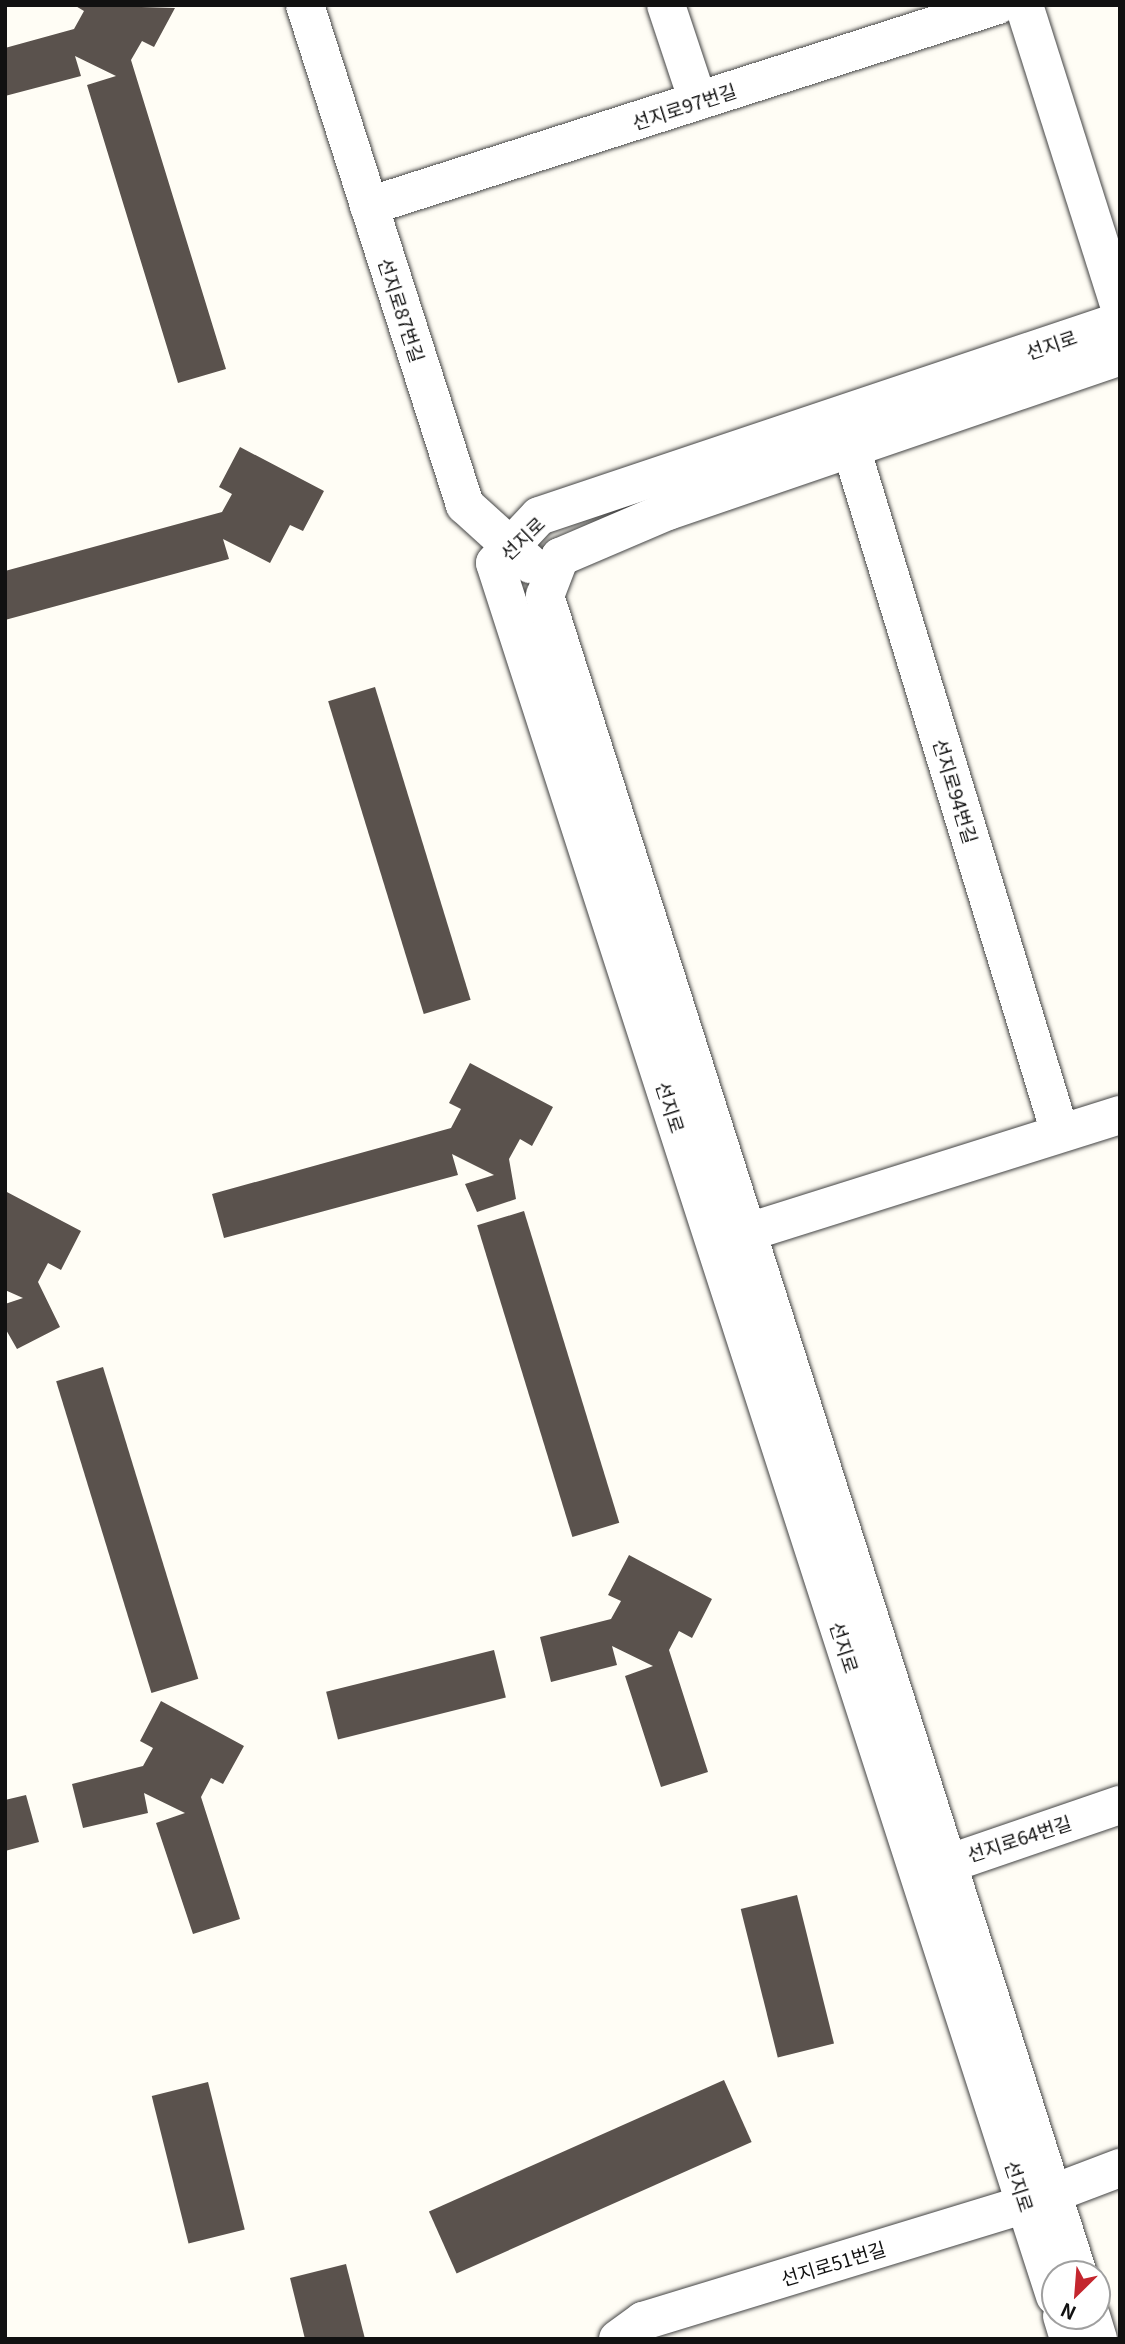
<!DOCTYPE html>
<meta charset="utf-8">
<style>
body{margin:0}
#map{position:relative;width:1125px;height:2344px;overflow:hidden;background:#fffdf5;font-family:Georgia,"Noto Sans KR",serif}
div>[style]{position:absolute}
.building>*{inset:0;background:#5a524d;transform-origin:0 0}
.roads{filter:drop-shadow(0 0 2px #444) drop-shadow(0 0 2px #444)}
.minor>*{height:38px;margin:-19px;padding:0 19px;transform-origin:19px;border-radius:19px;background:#fff}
span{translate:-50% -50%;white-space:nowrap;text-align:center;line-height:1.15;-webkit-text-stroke:7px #fff;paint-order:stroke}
.street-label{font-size:19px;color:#111}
.frame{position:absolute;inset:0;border:7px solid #111;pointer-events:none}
.north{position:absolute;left:1041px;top:2260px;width:70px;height:70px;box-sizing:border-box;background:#fff;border:2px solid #a0a0a0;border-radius:50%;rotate:205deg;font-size:19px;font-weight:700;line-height:28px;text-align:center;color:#111}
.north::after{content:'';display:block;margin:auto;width:24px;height:32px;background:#c4262e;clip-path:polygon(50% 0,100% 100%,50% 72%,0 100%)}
</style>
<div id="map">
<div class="building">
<i style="clip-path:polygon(74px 5px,175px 8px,154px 47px,142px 41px,131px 60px,226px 369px,178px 383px,87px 85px,116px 76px,75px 56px,81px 76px,5px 96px,5px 48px,74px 29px,84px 11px)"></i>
<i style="clip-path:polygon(240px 447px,324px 491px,303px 531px,290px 525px,270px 563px,223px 539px,229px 559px,5px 620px,5px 571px,222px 512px,232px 494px,219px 487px)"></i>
<i style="left:375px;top:687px;width:327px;height:49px;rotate:73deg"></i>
<i style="clip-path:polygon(470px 1063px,553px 1107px,532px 1146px,520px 1139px,509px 1159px,516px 1199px,477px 1212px,465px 1184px,494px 1175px,452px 1154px,458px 1175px,224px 1238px,212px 1194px,451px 1128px,461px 1109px,449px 1103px)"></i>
<i style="clip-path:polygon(5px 1191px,81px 1231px,61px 1270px,48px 1263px,38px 1282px,60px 1327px,17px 1349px,5px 1328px,5px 1304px,23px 1298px,5px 1290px)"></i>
<i style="left:524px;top:1211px;width:326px;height:49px;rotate:73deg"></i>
<i style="left:103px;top:1367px;width:326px;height:49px;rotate:73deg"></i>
<i style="clip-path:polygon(629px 1555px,712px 1599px,692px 1638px,679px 1631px,669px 1650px,708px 1772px,661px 1787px,625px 1676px,653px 1666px,612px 1646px,617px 1665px,551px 1682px,540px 1637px,611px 1619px,621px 1601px,608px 1595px)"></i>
<i style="left:494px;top:1650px;width:49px;height:173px;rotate:76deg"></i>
<i style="clip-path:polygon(161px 1701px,244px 1746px,223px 1784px,211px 1778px,201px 1797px,240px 1919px,193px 1934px,156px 1823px,185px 1813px,144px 1793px,148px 1813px,83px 1828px,72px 1784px,143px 1766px,153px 1748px,140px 1741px)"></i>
<i style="clip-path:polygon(26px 1795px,39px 1842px,5px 1851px,5px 1800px)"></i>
<i style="left:797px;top:1895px;width:153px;height:58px;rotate:76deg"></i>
<i style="left:724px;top:2080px;width:68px;height:323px;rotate:66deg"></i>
<i style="left:208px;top:2082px;width:152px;height:58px;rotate:76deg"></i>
<i style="clip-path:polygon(346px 2264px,365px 2339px,305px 2339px,290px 2278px)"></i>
</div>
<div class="roads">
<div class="minor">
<i style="left:305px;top:5px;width:525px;rotate:72.26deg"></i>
<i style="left:465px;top:505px;width:88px;rotate:42.2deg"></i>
<i style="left:666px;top:5px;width:101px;rotate:71.6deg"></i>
<i style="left:1024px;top:5px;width:318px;rotate:72.4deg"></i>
<i style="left:369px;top:206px;width:660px;rotate:-17.72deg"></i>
<i style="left:851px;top:448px;width:716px;rotate:73.03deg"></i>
<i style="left:720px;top:1241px;width:419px;rotate:-17.5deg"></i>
<i style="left:924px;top:1872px;width:207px;rotate:-18.9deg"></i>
<i style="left:1078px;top:2274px;width:1761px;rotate:-107.62deg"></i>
<i style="left:545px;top:596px;width:42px;rotate:-69deg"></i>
<i style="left:560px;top:557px;width:117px;rotate:-23.1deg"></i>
<i style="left:668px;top:511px;width:478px;rotate:-18.9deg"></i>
<i style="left:1055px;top:2296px;width:1821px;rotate:-107.91deg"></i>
<i style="left:495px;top:563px;width:64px;rotate:-46.9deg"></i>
<i style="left:539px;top:516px;width:613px;rotate:-18.55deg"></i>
<i style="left:1062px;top:2316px;width:24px;rotate:73deg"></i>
<i style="left:1091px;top:2316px;width:24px;rotate:73deg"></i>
<i style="left:618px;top:2339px;width:31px;rotate:-36deg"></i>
<i style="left:643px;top:2321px;width:400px;rotate:-17deg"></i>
<i style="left:1025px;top:2204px;width:102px;rotate:-20.8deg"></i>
</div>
</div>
<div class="street-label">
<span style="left:684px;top:106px;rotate:-18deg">선지로97번길</span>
<span style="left:402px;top:310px;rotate:72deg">선지로87번길</span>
<span style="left:1051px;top:344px;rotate:-19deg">선지로</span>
<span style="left:522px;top:538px;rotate:-44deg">선지로</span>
<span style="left:956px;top:791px;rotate:73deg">선지로94번길</span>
<span style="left:671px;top:1107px;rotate:72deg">선지로</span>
<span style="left:845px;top:1647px;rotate:72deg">선지로</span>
<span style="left:1019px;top:1838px;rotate:-18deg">선지로64번길</span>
<span style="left:1020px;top:2186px;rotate:72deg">선지로</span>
<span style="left:833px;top:2263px;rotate:-17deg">선지로51번길</span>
</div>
<div class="frame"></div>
<div class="north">N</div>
</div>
